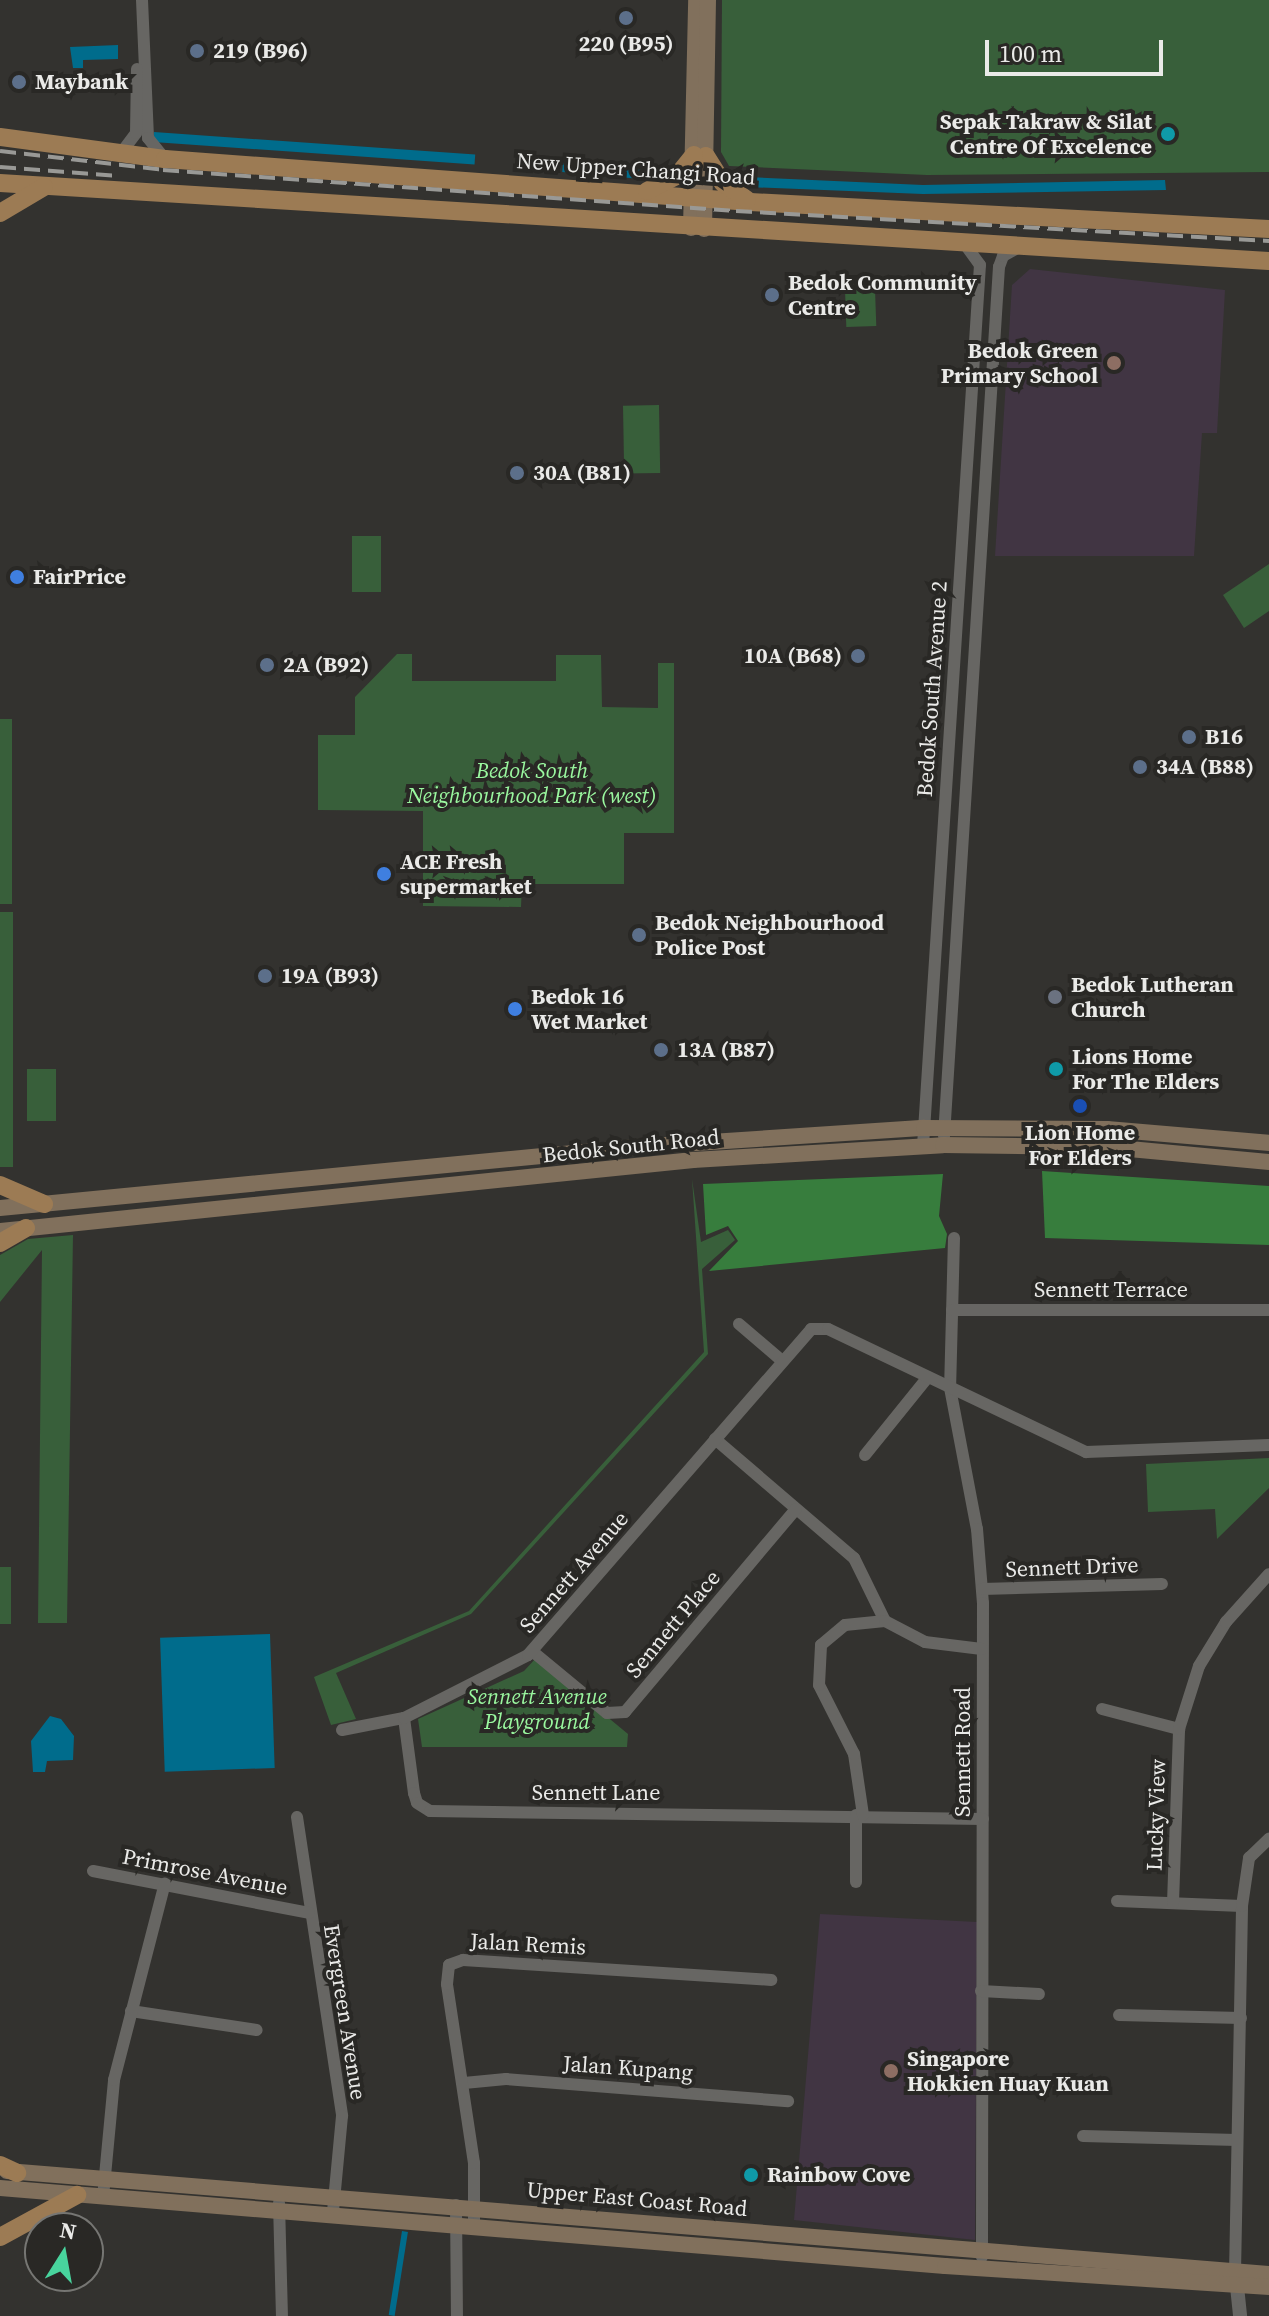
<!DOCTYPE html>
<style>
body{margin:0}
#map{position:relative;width:1269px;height:2316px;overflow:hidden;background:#33322f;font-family:"Source Serif 4",serif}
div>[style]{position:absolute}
.education>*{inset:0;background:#413543}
.green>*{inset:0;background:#385f3a;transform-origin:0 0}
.forest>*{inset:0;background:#377d3d}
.water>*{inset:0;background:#006c8c;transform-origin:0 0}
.minor>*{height:12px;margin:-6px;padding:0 6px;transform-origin:6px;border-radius:6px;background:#676663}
.tertiary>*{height:14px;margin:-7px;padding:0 7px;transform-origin:7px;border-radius:7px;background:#676663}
.secondary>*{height:16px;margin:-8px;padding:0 8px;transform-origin:8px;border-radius:8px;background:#81705c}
.primary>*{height:18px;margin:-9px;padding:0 9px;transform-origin:9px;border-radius:9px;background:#9c7b54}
.rail>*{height:4px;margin-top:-2px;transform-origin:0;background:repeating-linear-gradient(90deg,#999996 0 16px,transparent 0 24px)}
.dots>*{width:22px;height:22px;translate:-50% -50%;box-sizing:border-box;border:4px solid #292825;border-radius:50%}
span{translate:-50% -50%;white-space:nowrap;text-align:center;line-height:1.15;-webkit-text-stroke:8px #292825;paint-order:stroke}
.poi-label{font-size:22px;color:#eaeae8;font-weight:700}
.left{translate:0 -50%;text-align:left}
.right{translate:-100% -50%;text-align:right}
.street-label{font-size:22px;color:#eaeae8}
.park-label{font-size:22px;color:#9af79f;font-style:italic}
.north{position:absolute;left:24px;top:2212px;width:80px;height:80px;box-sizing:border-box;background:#292825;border:2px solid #767673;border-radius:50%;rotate:11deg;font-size:22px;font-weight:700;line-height:32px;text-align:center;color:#eaeae8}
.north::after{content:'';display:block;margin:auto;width:28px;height:36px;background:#48d49d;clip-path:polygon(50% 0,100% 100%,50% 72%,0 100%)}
.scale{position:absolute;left:985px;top:40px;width:178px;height:36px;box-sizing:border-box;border:4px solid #eaeae8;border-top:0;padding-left:10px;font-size:24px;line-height:28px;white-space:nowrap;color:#eaeae8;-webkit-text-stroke:6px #292825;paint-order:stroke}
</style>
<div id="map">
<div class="education">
<i style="clip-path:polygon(1030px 269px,1225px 290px,1217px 433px,1202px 433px,1194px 556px,995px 556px,1012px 285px)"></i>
<i style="clip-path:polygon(820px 1914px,977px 1922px,975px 2240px,794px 2220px)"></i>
</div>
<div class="green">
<i style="clip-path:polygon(722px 0,1269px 0,1269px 172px,927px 175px,729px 166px,721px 152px)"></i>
<i style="left:875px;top:289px;width:37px;height:30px;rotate:88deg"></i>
<i style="left:659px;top:405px;width:68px;height:36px;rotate:89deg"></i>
<i style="left:352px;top:536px;width:29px;height:56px"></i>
<i style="clip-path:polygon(1269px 564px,1269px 611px,1244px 628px,1223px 595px)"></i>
<i style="clip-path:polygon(397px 654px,412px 654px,412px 681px,556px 681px,556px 655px,601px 655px,602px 707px,658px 708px,658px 663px,674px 663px,674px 833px,624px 833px,624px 884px,522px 884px,521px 907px,423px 906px,423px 811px,318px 810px,318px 735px,355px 735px,355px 697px)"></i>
<i style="left:12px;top:719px;width:185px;height:12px;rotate:90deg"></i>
<i style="left:0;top:912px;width:13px;height:255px"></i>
<i style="left:27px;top:1069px;width:29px;height:52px"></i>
<i style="clip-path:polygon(692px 1179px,701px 1242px,728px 1230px,735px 1240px,702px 1269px,708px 1354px,471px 1614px,336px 1673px,356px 1719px,331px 1725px,314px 1677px,469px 1611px,704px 1352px)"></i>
<i style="clip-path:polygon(73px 1235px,67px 1623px,38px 1623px,42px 1250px,0 1302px,0 1255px,28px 1239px)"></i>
<i style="clip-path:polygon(1269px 1458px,1269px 1488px,1217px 1539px,1215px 1509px,1148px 1512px,1146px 1464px)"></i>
<i style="left:0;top:1567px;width:11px;height:57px"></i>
<i style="clip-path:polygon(536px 1658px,628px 1734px,627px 1747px,422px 1747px,418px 1719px,524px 1671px)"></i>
</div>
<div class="forest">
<i style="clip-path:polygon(1042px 1171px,1269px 1186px,1269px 1245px,1045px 1238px)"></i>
<i style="clip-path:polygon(943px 1174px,939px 1216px,947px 1234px,945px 1248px,709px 1271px,738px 1241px,728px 1226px,706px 1235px,703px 1184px)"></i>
</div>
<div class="water">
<i style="clip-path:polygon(118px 45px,118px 59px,83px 60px,83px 68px,73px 68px,70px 47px)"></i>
<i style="left:154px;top:132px;width:322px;height:10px;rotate:4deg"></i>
<i style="left:563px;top:163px;width:88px;height:9px;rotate:5deg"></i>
<i style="clip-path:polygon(747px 177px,923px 185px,1165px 180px,1166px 190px,923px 194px,747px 187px)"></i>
<i style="left:270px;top:1634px;width:134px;height:110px;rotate:88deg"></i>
<i style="clip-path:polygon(50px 1716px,61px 1719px,74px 1736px,73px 1760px,47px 1761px,45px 1772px,33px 1772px,31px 1741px)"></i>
<i style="left:402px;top:2231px;width:6px;height:85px;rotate:9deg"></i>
</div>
<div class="minor">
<i style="left:142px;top:0;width:138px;rotate:87.5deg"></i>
<i style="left:148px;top:138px;width:26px;rotate:51deg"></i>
<i style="left:121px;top:153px;width:25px;rotate:-53deg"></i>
<i style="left:136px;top:133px;width:64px;rotate:-89.1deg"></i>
<i style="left:944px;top:1136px;width:871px;rotate:-86.38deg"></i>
<i style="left:999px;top:267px;width:12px;rotate:-70deg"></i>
<i style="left:1003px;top:256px;width:18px;rotate:-29deg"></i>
<i style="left:923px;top:1146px;width:883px;rotate:-86.3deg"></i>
<i style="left:980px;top:265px;width:29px;rotate:-126deg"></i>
<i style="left:954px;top:1238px;width:150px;rotate:91.5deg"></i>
<i style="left:950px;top:1388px;width:144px;rotate:79.2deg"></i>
<i style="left:977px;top:1529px;width:74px;rotate:85.4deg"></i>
<i style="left:983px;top:1603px;width:654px;rotate:90.09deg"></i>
<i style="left:952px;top:1310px;width:317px"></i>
<i style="left:739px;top:1324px;width:54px;rotate:40.5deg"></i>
<i style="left:715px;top:1439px;width:183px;rotate:40.6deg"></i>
<i style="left:854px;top:1558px;width:70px;rotate:63.8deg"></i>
<i style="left:865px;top:1455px;width:100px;rotate:-51.1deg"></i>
<i style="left:982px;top:1589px;width:180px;rotate:-1.6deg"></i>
<i style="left:532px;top:1651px;width:97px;rotate:39.6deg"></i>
<i style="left:607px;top:1713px;width:18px;rotate:-3deg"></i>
<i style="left:625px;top:1712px;width:265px;rotate:-49.9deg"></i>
<i style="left:1102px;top:1709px;width:80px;rotate:14.6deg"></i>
<i style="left:404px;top:1718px;width:76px;rotate:82.4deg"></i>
<i style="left:414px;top:1793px;width:10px;rotate:73deg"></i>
<i style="left:417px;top:1803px;width:15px;rotate:32deg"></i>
<i style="left:430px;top:1811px;width:553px;rotate:0.83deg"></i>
<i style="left:342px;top:1730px;width:63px;rotate:-11deg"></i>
<i style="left:404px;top:1718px;width:139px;rotate:-26.9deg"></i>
<i style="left:528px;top:1655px;width:432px;rotate:-49deg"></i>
<i style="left:811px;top:1329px;width:17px"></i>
<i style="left:828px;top:1329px;width:286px;rotate:25.5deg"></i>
<i style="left:1086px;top:1452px;width:183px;rotate:-2.2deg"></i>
<i style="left:856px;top:1815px;width:67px;rotate:90deg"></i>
<i style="left:863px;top:1815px;width:62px;rotate:-98.4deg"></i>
<i style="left:854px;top:1754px;width:77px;rotate:-116.9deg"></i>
<i style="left:819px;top:1685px;width:40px;rotate:-87.1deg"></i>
<i style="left:821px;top:1645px;width:31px;rotate:-40deg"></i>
<i style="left:845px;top:1625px;width:40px;rotate:-5.7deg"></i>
<i style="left:885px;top:1621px;width:45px;rotate:27.7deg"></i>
<i style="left:925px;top:1642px;width:57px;rotate:7deg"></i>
<i style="left:297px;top:1817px;width:302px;rotate:81.4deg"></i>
<i style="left:342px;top:2116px;width:96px;rotate:95.4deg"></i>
<i style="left:93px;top:1871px;width:220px;rotate:11deg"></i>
<i style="left:1117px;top:1901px;width:125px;rotate:2.3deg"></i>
<i style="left:1173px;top:1903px;width:174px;rotate:-88deg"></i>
<i style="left:1179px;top:1729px;width:66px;rotate:-72.4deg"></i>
<i style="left:1199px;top:1666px;width:52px;rotate:-58.5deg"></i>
<i style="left:1226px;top:1622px;width:64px;rotate:-48.1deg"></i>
<i style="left:981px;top:1991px;width:58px;rotate:3deg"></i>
<i style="left:131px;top:2011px;width:127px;rotate:8.6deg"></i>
<i style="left:1119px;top:2015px;width:122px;rotate:1.4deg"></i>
<i style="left:464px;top:2083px;width:42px;rotate:-5.4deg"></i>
<i style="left:506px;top:2079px;width:283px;rotate:4.5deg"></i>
<i style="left:1083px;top:2136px;width:154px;rotate:1.5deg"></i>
<i style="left:103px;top:2197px;width:118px;rotate:-84.6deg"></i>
<i style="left:114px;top:2080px;width:203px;rotate:-75.5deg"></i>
<i style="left:279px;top:2203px;width:113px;rotate:88.5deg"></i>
<i style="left:456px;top:2205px;width:111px;rotate:89.5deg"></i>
<i style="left:474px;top:2224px;width:61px;rotate:-90deg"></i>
<i style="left:474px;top:2163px;width:181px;rotate:-98.6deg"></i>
<i style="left:447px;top:1984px;width:19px;rotate:-84deg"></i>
<i style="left:449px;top:1965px;width:15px;rotate:-20deg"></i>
<i style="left:463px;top:1960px;width:309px;rotate:3.7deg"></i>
<i style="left:1235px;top:2273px;width:367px;rotate:-88.9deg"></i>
<i style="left:1242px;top:1906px;width:49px;rotate:-81.7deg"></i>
<i style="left:1249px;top:1858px;width:28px;rotate:-44deg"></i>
</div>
<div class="tertiary">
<i style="left:1236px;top:2277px;width:39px;rotate:84deg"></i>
</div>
<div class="secondary">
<i style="left:691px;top:228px;width:228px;rotate:-88.7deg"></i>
<i style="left:704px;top:229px;width:229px;rotate:-89deg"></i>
<i style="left:0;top:1208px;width:638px;rotate:-5.49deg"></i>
<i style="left:635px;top:1147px;width:290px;rotate:-3.8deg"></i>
<i style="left:924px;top:1128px;width:183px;rotate:0.3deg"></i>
<i style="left:1107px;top:1129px;width:163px;rotate:4.9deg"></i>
<i style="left:0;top:1231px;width:697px;rotate:-5.85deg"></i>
<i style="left:693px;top:1160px;width:250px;rotate:-3.4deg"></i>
<i style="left:943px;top:1145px;width:165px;rotate:0.7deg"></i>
<i style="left:1108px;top:1147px;width:162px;rotate:5.3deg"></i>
<i style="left:7px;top:2171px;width:1266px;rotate:4.67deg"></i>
<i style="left:0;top:2188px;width:948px;rotate:4.72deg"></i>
<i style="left:945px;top:2266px;width:325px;rotate:3.7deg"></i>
</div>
<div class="primary">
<i style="left:0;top:137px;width:166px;rotate:7.6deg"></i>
<i style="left:165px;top:159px;width:587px;rotate:4.2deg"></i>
<i style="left:750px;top:202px;width:520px;rotate:2.98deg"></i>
<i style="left:706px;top:156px;width:32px;rotate:58deg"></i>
<i style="left:723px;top:183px;width:29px;rotate:35deg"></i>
<i style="left:0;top:183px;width:1271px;rotate:3.52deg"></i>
<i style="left:647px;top:191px;width:34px;rotate:-27deg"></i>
<i style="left:677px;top:176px;width:27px;rotate:-51deg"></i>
<i style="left:0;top:213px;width:51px;rotate:-30.6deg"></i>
<i style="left:0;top:1185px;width:48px;rotate:23.4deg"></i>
<i style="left:0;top:1243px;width:30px;rotate:-30deg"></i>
<i style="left:0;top:2165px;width:19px;rotate:25deg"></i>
<i style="left:0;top:2237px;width:88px;rotate:-28.6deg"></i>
</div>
<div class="rail">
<i style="left:0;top:151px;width:164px;rotate:6.6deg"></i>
<i style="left:163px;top:170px;width:574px;rotate:4.09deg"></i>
<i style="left:736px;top:211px;width:534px;rotate:3.22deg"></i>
<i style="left:0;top:167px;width:119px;rotate:4.3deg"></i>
</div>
<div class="dots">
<i style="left:626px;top:18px;background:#5c6f8a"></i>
<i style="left:197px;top:51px;background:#5c6f8a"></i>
<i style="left:19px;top:82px;background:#5c6f8a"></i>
<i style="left:1168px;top:134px;background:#0f9aa8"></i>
<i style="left:772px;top:295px;background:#5c6f8a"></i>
<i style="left:1114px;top:363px;background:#8d6e63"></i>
<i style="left:517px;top:473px;background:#5c6f8a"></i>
<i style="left:17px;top:577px;background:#3f7fe0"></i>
<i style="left:858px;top:656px;background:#5c6f8a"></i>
<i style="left:267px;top:665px;background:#5c6f8a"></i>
<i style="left:1189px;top:737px;background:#5c6f8a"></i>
<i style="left:1140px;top:767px;background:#5c6f8a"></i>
<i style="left:384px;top:874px;background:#3f7fe0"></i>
<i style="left:639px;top:935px;background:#5c6f8a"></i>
<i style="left:265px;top:976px;background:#5c6f8a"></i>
<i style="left:1055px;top:997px;background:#6b7280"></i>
<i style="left:515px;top:1009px;background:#3f7fe0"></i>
<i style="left:661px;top:1050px;background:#5c6f8a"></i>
<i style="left:1056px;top:1069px;background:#0f9aa8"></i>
<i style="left:1080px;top:1106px;background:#1a4fb4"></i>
<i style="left:891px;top:2071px;background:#8d6e63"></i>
<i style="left:751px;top:2175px;background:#0f9aa8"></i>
</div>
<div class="poi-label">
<span style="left:626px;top:44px">220 (B95)</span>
<span class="left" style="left:213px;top:51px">219 (B96)</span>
<span class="left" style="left:35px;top:82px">Maybank</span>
<span class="right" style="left:1152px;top:134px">Sepak Takraw &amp; Silat<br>Centre Of Excelence</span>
<span class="left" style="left:788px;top:295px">Bedok Community<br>Centre</span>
<span class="right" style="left:1098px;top:363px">Bedok Green<br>Primary School</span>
<span class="left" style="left:533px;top:473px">30A (B81)</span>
<span class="left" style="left:33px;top:577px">FairPrice</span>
<span class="right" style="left:842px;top:656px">10A (B68)</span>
<span class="left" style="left:283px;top:665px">2A (B92)</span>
<span class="left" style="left:1205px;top:737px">B16</span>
<span class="left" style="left:1156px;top:767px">34A (B88)</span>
<span class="left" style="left:400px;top:874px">ACE Fresh<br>supermarket</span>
<span class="left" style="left:655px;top:935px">Bedok Neighbourhood<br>Police Post</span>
<span class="left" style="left:281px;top:976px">19A (B93)</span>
<span class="left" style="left:1071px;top:997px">Bedok Lutheran<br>Church</span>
<span class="left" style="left:531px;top:1009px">Bedok 16<br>Wet Market</span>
<span class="left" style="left:677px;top:1050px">13A (B87)</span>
<span class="left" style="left:1072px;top:1069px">Lions Home<br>For The Elders</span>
<span style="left:1080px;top:1145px">Lion Home<br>For Elders</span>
<span class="left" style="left:907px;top:2071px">Singapore<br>Hokkien Huay Kuan</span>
<span class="left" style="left:767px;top:2175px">Rainbow Cove</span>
</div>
<div class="street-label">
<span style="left:636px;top:169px;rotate:4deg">New Upper Changi Road</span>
<span style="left:932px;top:689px;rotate:-86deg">Bedok South Avenue 2</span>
<span style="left:631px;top:1146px;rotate:-6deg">Bedok South Road</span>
<span style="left:1111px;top:1290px">Sennett Terrace</span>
<span style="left:1072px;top:1567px;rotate:-2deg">Sennett Drive</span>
<span style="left:574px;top:1572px;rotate:-49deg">Sennett Avenue</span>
<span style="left:673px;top:1624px;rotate:-50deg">Sennett Place</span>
<span style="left:963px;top:1752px;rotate:-90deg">Sennett Road</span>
<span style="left:596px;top:1793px">Sennett Lane</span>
<span style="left:1156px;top:1815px;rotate:-88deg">Lucky View</span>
<span style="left:205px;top:1872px;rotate:11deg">Primrose Avenue</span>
<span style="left:528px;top:1944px;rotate:3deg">Jalan Remis</span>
<span style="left:345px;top:2012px;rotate:81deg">Evergreen Avenue</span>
<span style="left:628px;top:2068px;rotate:4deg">Jalan Kupang</span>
<span style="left:637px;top:2199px;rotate:5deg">Upper East Coast Road</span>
</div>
<div class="park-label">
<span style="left:532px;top:783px">Bedok South<br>Neighbourhood Park (west)</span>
<span style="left:537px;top:1709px">Sennett Avenue<br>Playground</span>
</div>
<div class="north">N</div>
<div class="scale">100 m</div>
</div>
